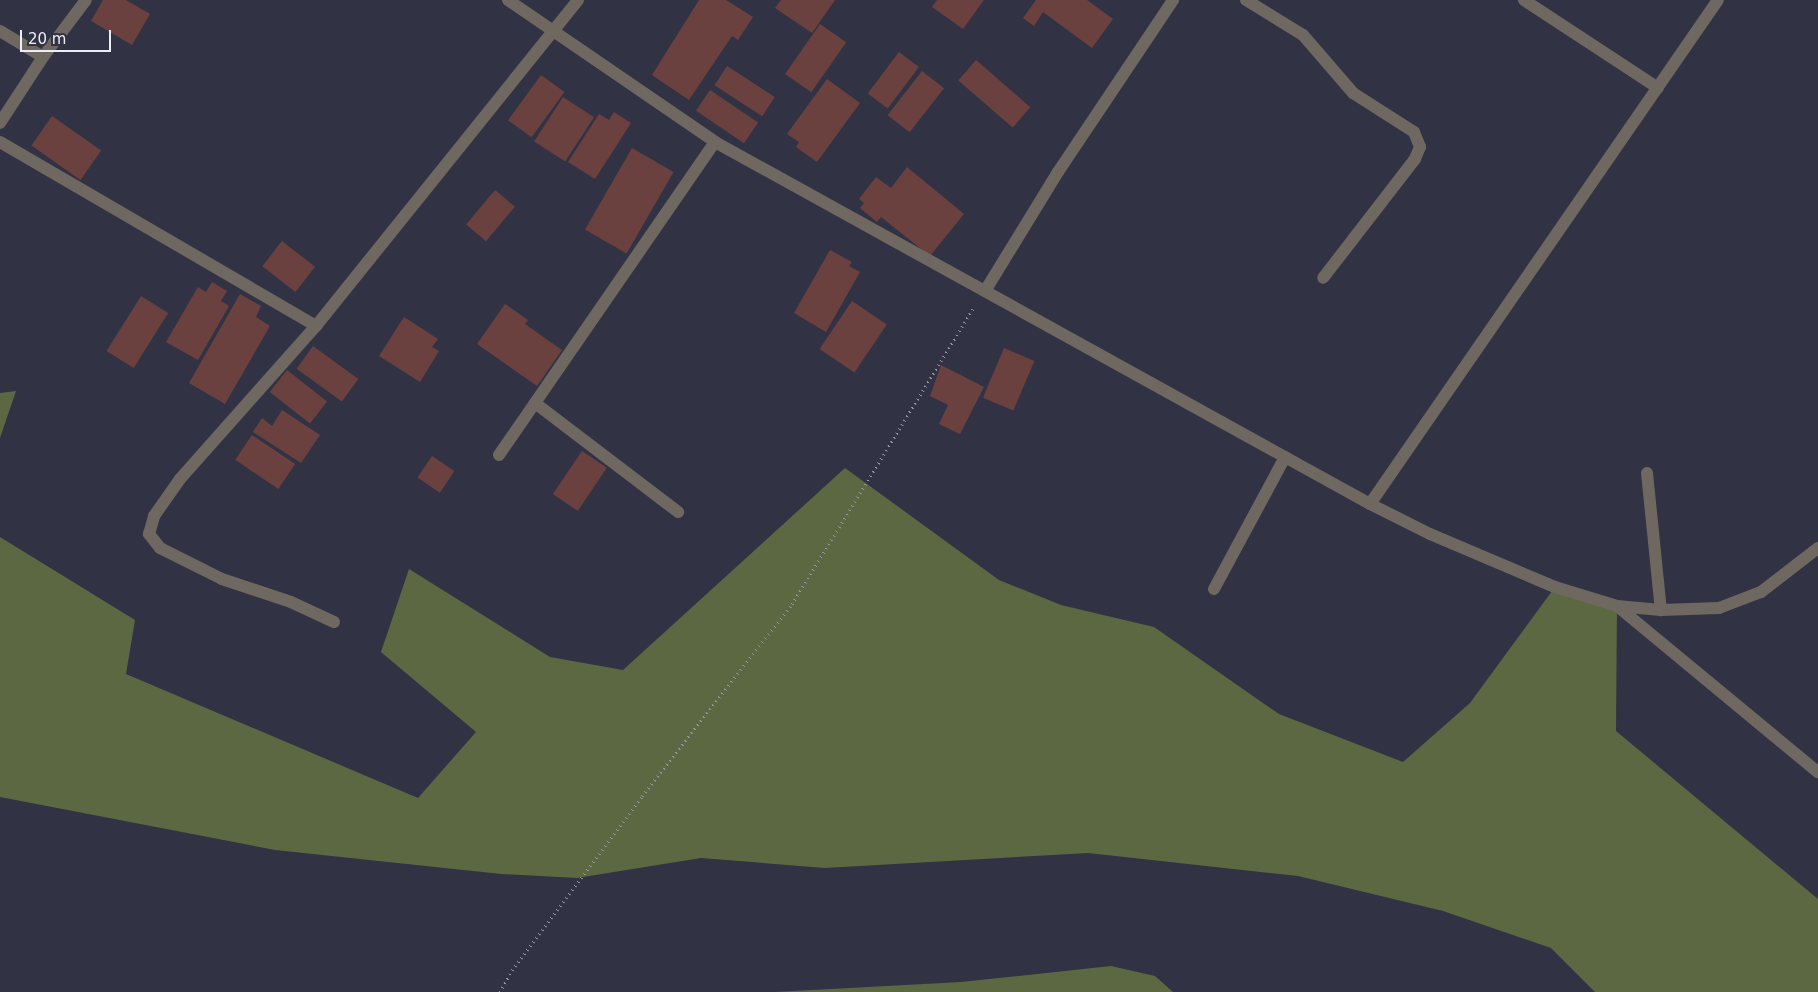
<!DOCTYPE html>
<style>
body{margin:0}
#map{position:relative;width:1818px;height:992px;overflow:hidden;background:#313244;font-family:"DejaVu Sans",sans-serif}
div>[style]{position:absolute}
.forest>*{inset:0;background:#5b6842}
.building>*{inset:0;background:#6b4140;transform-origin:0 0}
.path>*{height:3px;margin-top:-1.5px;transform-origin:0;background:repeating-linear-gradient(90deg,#9495a4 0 1px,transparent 0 5px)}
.minor>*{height:12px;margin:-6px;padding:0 6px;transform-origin:6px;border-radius:6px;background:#6e6860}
span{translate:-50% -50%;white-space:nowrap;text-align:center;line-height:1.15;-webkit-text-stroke:5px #313244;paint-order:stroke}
.scale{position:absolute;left:20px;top:30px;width:91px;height:22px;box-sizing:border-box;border:2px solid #ecedf9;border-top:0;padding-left:6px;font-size:15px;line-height:18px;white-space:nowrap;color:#ecedf9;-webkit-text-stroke:4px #313244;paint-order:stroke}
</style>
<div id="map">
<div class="forest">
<i style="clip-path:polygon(16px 391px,0 438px,0 393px)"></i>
<i style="clip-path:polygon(845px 468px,999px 580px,1061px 605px,1154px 627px,1279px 714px,1403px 762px,1470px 703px,1555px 587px,1617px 606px,1616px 731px,1818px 899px,1818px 992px,1595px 992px,1551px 948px,1443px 911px,1298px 876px,1088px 853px,825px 868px,701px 858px,577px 878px,501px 874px,275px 850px,0 797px,0 537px,135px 620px,126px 674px,418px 798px,476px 732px,381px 652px,409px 569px,550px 657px,623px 670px)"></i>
<i style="clip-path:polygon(1111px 966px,1155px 976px,1173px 992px,775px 992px,961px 982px)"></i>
</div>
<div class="building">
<i style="clip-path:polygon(103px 0,126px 0,150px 14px,132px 45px,91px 21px)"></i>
<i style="clip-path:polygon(699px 0,726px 0,753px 17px,738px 40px,732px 36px,689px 100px,652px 75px)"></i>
<i style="clip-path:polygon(781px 0,835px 0,812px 33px,775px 8px)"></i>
<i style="clip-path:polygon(937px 0,984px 0,963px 29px,932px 7px)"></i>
<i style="clip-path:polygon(1036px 0,1087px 0,1113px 19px,1092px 48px,1043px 12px,1034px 26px,1023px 18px)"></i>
<i style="left:820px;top:24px;width:32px;height:61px;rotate:35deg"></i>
<i style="left:899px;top:52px;width:25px;height:52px;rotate:37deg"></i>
<i style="left:976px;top:60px;width:72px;height:27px;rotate:41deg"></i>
<i style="left:727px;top:66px;width:57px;height:23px;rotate:33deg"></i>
<i style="left:922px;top:71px;width:28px;height:56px;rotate:38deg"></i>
<i style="left:541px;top:75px;width:29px;height:56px;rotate:36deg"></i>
<i style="clip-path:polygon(827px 79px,860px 103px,817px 162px,796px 147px,799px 142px,787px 134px)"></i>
<i style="left:710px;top:90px;width:58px;height:25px;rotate:34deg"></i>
<i style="left:563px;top:97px;width:37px;height:53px;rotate:33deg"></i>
<i style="clip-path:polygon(614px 112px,631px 123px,595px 179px,568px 162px,599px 114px,609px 120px)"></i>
<i style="left:52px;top:116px;width:60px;height:36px;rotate:35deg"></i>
<i style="left:632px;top:148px;width:48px;height:94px;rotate:30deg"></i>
<i style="clip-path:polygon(907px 167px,964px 214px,930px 256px,881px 217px,877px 222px,860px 208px,864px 203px,859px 199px,876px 177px,891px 188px)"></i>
<i style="left:495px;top:190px;width:26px;height:45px;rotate:40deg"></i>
<i style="left:282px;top:241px;width:42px;height:32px;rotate:38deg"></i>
<i style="clip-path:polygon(830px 250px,852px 262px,849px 266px,860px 272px,826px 332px,794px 313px)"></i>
<i style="clip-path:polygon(212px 282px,227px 291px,221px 301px,229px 306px,198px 360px,166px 342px,198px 287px,206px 292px)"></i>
<i style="clip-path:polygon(240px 294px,261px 306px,256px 317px,270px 326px,225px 404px,189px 383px)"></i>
<i style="left:141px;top:296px;width:32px;height:65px;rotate:32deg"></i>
<i style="left:852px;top:301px;width:42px;height:58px;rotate:34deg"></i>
<i style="clip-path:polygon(505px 304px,528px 320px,525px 324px,562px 350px,537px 386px,477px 344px)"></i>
<i style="clip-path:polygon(404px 317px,438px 339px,432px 347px,439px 351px,420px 382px,379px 356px)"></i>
<i style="left:313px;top:346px;width:56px;height:28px;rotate:36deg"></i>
<i style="left:1004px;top:348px;width:33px;height:54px;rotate:23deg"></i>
<i style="clip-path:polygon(941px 365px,984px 387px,960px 434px,939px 424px,948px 405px,930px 396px)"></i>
<i style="left:287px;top:370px;width:51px;height:28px;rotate:38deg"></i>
<i style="clip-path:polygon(282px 410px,320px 435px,301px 463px,253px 432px,262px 418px,272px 426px)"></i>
<i style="left:252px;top:435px;width:52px;height:30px;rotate:34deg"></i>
<i style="left:582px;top:451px;width:30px;height:52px;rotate:34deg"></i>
<i style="left:432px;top:456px;width:27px;height:26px;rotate:34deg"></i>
</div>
<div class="path">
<i style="left:500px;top:992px;width:25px;rotate:-61deg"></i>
<i style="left:512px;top:970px;width:217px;rotate:-53.2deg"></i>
<i style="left:642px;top:796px;width:244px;rotate:-52deg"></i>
<i style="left:792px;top:604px;width:346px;rotate:-58.5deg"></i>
</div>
<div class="minor">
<i style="left:508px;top:0;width:251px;rotate:34.4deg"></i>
<i style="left:715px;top:142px;width:748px;rotate:28.93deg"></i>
<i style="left:1370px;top:504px;width:67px;rotate:26.6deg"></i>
<i style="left:1430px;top:534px;width:136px;rotate:23deg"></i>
<i style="left:1555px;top:587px;width:65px;rotate:17deg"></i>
<i style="left:1617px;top:606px;width:44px;rotate:5.2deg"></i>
<i style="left:1661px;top:610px;width:58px;rotate:-2deg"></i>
<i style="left:1719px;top:608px;width:45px;rotate:-20.9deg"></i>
<i style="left:1761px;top:592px;width:72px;rotate:-37.7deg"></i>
<i style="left:1246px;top:0;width:67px;rotate:31.6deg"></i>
<i style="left:1303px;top:35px;width:77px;rotate:49.2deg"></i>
<i style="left:1353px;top:93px;width:72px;rotate:32.6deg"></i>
<i style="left:1414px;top:132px;width:16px;rotate:68deg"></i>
<i style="left:1420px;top:147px;width:13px;rotate:113deg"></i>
<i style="left:1415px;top:159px;width:150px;rotate:127.7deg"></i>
<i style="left:1524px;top:0;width:160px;rotate:33.3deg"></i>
<i style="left:0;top:31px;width:50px;rotate:31.2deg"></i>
<i style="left:0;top:123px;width:79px;rotate:-56.9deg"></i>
<i style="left:43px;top:57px;width:71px;rotate:-53deg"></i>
<i style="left:0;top:142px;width:366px;rotate:30.2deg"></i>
<i style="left:985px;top:291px;width:140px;rotate:-58.5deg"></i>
<i style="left:1058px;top:172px;width:207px;rotate:-56.2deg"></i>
<i style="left:535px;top:403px;width:180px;rotate:37.3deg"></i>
<i style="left:499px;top:455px;width:380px;rotate:-55.4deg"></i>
<i style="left:1647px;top:473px;width:138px;rotate:84.2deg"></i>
<i style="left:1370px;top:504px;width:612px;rotate:-55.38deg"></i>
<i style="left:1214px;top:589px;width:150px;rotate:-61.7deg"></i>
<i style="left:1617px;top:606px;width:261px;rotate:39.6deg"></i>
<i style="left:334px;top:622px;width:47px;rotate:-155.1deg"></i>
<i style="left:291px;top:602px;width:73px;rotate:-161.6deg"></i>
<i style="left:222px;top:579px;width:69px;rotate:-153.4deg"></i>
<i style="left:160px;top:548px;width:18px;rotate:-128deg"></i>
<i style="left:149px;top:534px;width:19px;rotate:-74deg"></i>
<i style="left:154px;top:516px;width:45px;rotate:-54.9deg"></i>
<i style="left:180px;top:479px;width:205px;rotate:-48.4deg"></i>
<i style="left:316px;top:326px;width:418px;rotate:-51.2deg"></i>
</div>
<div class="scale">20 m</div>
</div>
